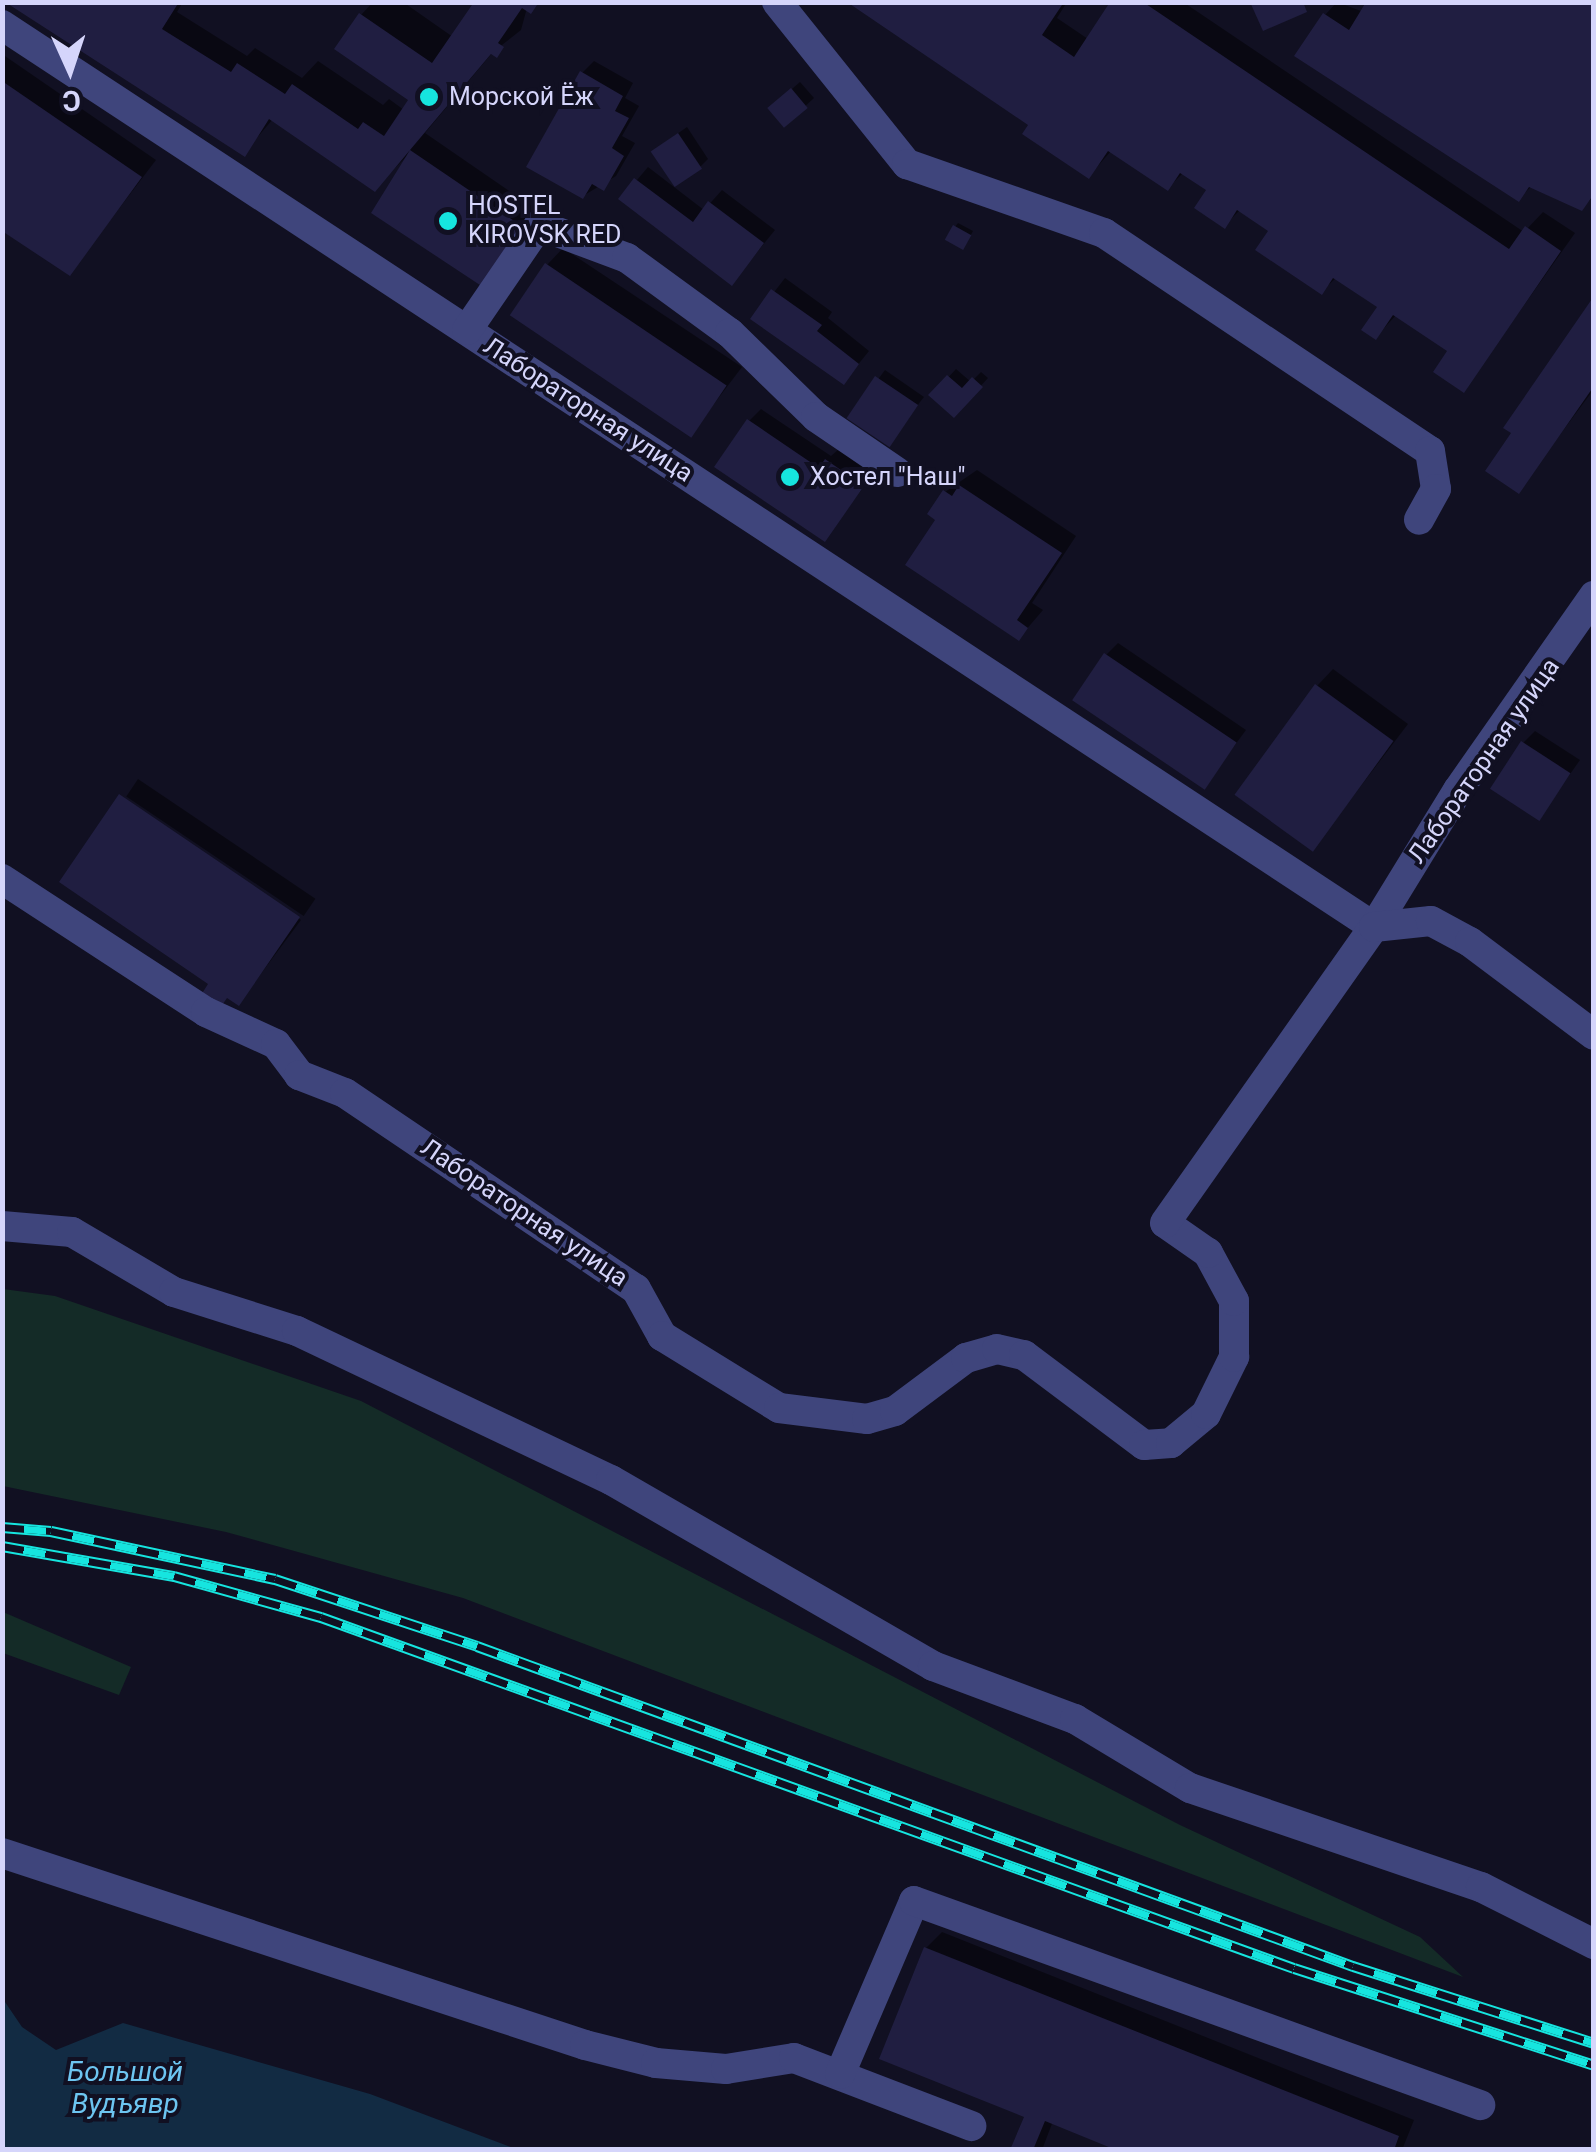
<!DOCTYPE html>
<meta charset="utf-8">
<style>
body{margin:0}
#map{position:relative;width:1596px;height:2152px;overflow:hidden;background:#111022;font-family:Roboto,sans-serif}
div>[style]{position:absolute}
.green>*{inset:0;background:#142b27}
.water>*{inset:0;background:#122b43}
.shadow>*{inset:0;background:#0007;transform-origin:0 0}
.building>*{inset:0;background:#201e41;transform-origin:0 0}
.minor>*{height:30px;margin:-15px;padding:0 15px;transform-origin:15px;border-radius:15px;background:#3f457c}
.rail>*{height:11px;margin-top:-5.5px;transform-origin:0;background:repeating-linear-gradient(90deg,#111022 0 22px,#16e5df 0 44px);box-sizing:border-box;border-block:2px solid #16e5df}
.dots>*{width:28px;height:28px;translate:-50% -50%;box-sizing:border-box;border:5px solid #111022;border-radius:50%}
span{translate:-50% -50%;white-space:nowrap;text-align:center;line-height:1.15;-webkit-text-stroke:8px #111022;paint-order:stroke}
.poi-label{font-size:25px;color:#d5d5fb}
.left{translate:0 -50%;text-align:left}
.street-label{font-size:25px;color:#d5d5fb}
.water-label{font-size:28px;color:#6dc5f1;font-style:italic}
.frame{position:absolute;inset:0;border:5px solid #d5d5fb;pointer-events:none}
.north{position:absolute;left:20px;top:20px;width:100px;height:100px;-webkit-text-stroke:8px #111022;paint-order:stroke;rotate:177deg;font-size:28px;font-weight:700;line-height:40px;text-align:center;color:#d5d5fb}
.north::after{content:'';display:block;margin:auto;width:35px;height:45px;background:#d5d5fb;clip-path:polygon(50% 0,100% 100%,50% 72%,0 100%)}
</style>
<div id="map">
<div class="green">
<i style="clip-path:polygon(3px 1289px,55px 1296px,361px 1401px,1180px 1825px,1420px 1937px,1463px 1977px,463px 1598px,226px 1532px,3px 1486px)"></i>
<i style="clip-path:polygon(3px 1612px,131px 1667px,119px 1695px,3px 1653px)"></i>
</div>
<div class="water">
<i style="clip-path:polygon(3px 1999px,22px 2027px,56px 2050px,123px 2023px,370px 2094px,516px 2149px,3px 2149px)"></i>
</div>
<div class="shadow">
<i style="clip-path:polygon(13px 2px,183px 2px,177px 12px,247px 56px,255px 48px,302px 78px,318px 61px,383px 105px,389px 99px,404px 110px,412px 99px,361px 15px,373px 2px,403px 2px,453px 37px,477px 2px,540px 2px,527px 8px,521px 30px,493px 52px,425px 133px,540px 212px,502px 270px,406px 157px,375px 188px,273px 119px,244px 153px)"></i>
<i style="clip-path:polygon(852px 2px,1067px 2px,1057px 18px,1088px 39px,1113px 2px,1183px 2px,1524px 232px,1543px 212px,1575px 233px,1464px 390px,1451px 350px,1397px 314px,1376px 337px,1380px 306px,1337px 277px,1321px 292px,1272px 230px,1241px 209px,1224px 226px,1209px 189px,1184px 172px,1168px 188px,1112px 150px,1089px 176px,1032px 124px)"></i>
<i style="clip-path:polygon(1337px 2px,1361px 11px,1594px 2px,1594px 196px,1582px 208px,1532px 186px,1518px 199px,1325px 15px)"></i>
<i style="clip-path:polygon(2px 54px,156px 160px,70px 273px,2px 228px)"></i>
<i style="clip-path:polygon(594px 61px,633px 83px,625px 98px,639px 106px,622px 136px,635px 143px,616px 176px,583px 196px,582px 73px)"></i>
<i style="clip-path:polygon(800px 82px,814px 98px,785px 125px,778px 101px)"></i>
<i style="clip-path:polygon(687px 127px,708px 159px,700px 167px,653px 151px)"></i>
<i style="clip-path:polygon(648px 167px,704px 210px,722px 190px,775px 230px,732px 283px,621px 199px)"></i>
<i style="clip-path:polygon(958px 223px,973px 231px,966px 244px,955px 227px)"></i>
<i style="clip-path:polygon(563px 248px,742px 367px,692px 433px,547px 265px)"></i>
<i style="clip-path:polygon(785px 278px,832px 312px,828px 318px,869px 351px,844px 382px,754px 318px)"></i>
<i style="clip-path:polygon(1594px 301px,1594px 389px,1518px 491px)"></i>
<i style="clip-path:polygon(956px 369px,971px 382px,981px 372px,988px 378px,954px 415px,932px 395px)"></i>
<i style="clip-path:polygon(885px 370px,924px 397px,894px 435px,850px 417px)"></i>
<i style="clip-path:polygon(761px 409px,831px 456px,839px 449px,874px 473px,825px 539px,749px 421px)"></i>
<i style="clip-path:polygon(977px 470px,1076px 536px,1032px 603px,1043px 610px,1019px 638px,939px 519px,945px 492px)"></i>
<i style="clip-path:polygon(1118px 643px,1246px 730px,1204px 787px,1106px 655px)"></i>
<i style="clip-path:polygon(1333px 669px,1408px 724px,1313px 849px,1317px 686px)"></i>
<i style="clip-path:polygon(1535px 731px,1580px 760px,1539px 818px,1523px 743px)"></i>
<i style="left:138px;top:779px;width:214px;height:21px;rotate:34deg"></i>
<i style="clip-path:polygon(121px 798px,301px 920px,239px 1003px)"></i>
<i style="clip-path:polygon(942px 1932px,1414px 2120px,1402px 2150px,1123px 2150px,1053px 2121px,1042px 2150px,1013px 2150px,1027px 2115px,926px 1948px)"></i>
</div>
<div class="building">
<i style="clip-path:polygon(5px 2px,179px 2px,162px 29px,231px 72px,237px 63px,285px 94px,292px 84px,358px 129px,363px 122px,384px 136px,408px 100px,334px 49px,359px 13px,432px 63px,474px 2px,539px 2px,531px 14px,522px 8px,498px 43px,504px 47px,497px 58px,491px 54px,410px 150px,526px 229px,486px 289px,371px 213px,410px 150px,375px 192px,269px 119px,245px 157px)"></i>
<i style="clip-path:polygon(847px 2px,1064px 2px,1042px 35px,1074px 57px,1110px 2px,1143px 2px,1509px 249px,1525px 226px,1561px 251px,1464px 393px,1433px 372px,1447px 351px,1393px 315px,1376px 340px,1361px 330px,1377px 307px,1333px 278px,1322px 295px,1255px 250px,1268px 231px,1237px 210px,1225px 229px,1194px 208px,1206px 190px,1180px 173px,1168px 191px,1108px 151px,1089px 179px,1022px 134px,1028px 125px)"></i>
<i style="clip-path:polygon(1250px 2px,1303px 2px,1307px 12px,1263px 31px)"></i>
<i style="clip-path:polygon(1366px 2px,1594px 2px,1594px 194px,1582px 211px,1529px 187px,1519px 202px,1294px 56px,1323px 13px,1349px 30px)"></i>
<i style="clip-path:polygon(580px 71px,623px 96px,615px 111px,629px 118px,612px 148px,624px 156px,604px 191px,592px 184px,583px 199px,526px 167px)"></i>
<i style="clip-path:polygon(2px 81px,142px 177px,70px 276px,2px 231px)"></i>
<i style="left:791px;top:88px;width:26px;height:31px;rotate:50deg"></i>
<i style="left:678px;top:133px;width:43px;height:33px;rotate:56deg"></i>
<i style="clip-path:polygon(634px 178px,693px 222px,708px 201px,764px 243px,732px 286px,618px 199px)"></i>
<i style="left:953px;top:225px;width:21px;height:17px;rotate:29deg"></i>
<i style="left:545px;top:263px;width:219px;height:63px;rotate:34deg"></i>
<i style="clip-path:polygon(771px 289px,822px 325px,817px 331px,859px 364px,844px 385px,750px 319px)"></i>
<i style="clip-path:polygon(1594px 296px,1594px 386px,1519px 494px,1485px 471px,1511px 433px,1503px 428px)"></i>
<i style="clip-path:polygon(947px 375px,962px 388px,972px 377px,983px 387px,954px 418px,928px 395px)"></i>
<i style="left:875px;top:376px;width:52px;height:51px;rotate:34deg"></i>
<i style="clip-path:polygon(747px 419px,819px 468px,825px 459px,864px 486px,825px 542px,714px 467px)"></i>
<i style="clip-path:polygon(959px 485px,1062px 553px,1017px 620px,1028px 628px,1019px 641px,905px 565px,935px 520px,927px 514px,943px 490px,952px 496px)"></i>
<i style="left:1104px;top:653px;width:160px;height:57px;rotate:34deg"></i>
<i style="left:1315px;top:684px;width:97px;height:137px;rotate:36deg"></i>
<i style="left:1521px;top:741px;width:59px;height:57px;rotate:33deg"></i>
<i style="clip-path:polygon(119px 794px,300px 917px,239px 1006px,227px 998px,220px 1008px,201px 995px,208px 984px,59px 882px)"></i>
<i style="clip-path:polygon(924px 1947px,1399px 2136px,1394px 2150px,1116px 2150px,1045px 2121px,1033px 2150px,1010px 2150px,1024px 2117px,879px 2059px)"></i>
</div>
<div class="minor">
<i style="left:777px;top:2px;width:208px;rotate:51.3deg"></i>
<i style="left:907px;top:164px;width:209px;rotate:19.3deg"></i>
<i style="left:1104px;top:233px;width:392px;rotate:33.8deg"></i>
<i style="left:1430px;top:451px;width:38px;rotate:81deg"></i>
<i style="left:1436px;top:489px;width:35px;rotate:119deg"></i>
<i style="left:2px;top:25px;width:1642px;rotate:33.32deg"></i>
<i style="left:467px;top:330px;width:127px;rotate:-55.6deg"></i>
<i style="left:539px;top:225px;width:94px;rotate:20.6deg"></i>
<i style="left:627px;top:258px;width:127px;rotate:36.1deg"></i>
<i style="left:730px;top:333px;width:120px;rotate:44.3deg"></i>
<i style="left:816px;top:417px;width:98px;rotate:34.2deg"></i>
<i style="left:2px;top:879px;width:244px;rotate:33.1deg"></i>
<i style="left:206px;top:1012px;width:77px;rotate:24.6deg"></i>
<i style="left:276px;top:1044px;width:39px;rotate:53deg"></i>
<i style="left:299px;top:1075px;width:49px;rotate:21.4deg"></i>
<i style="left:345px;top:1093px;width:351px;rotate:34deg"></i>
<i style="left:636px;top:1289px;width:54px;rotate:61deg"></i>
<i style="left:662px;top:1336px;width:137px;rotate:31.6deg"></i>
<i style="left:779px;top:1408px;width:89px;rotate:7.1deg"></i>
<i style="left:867px;top:1419px;width:29px;rotate:-16deg"></i>
<i style="left:895px;top:1411px;width:89px;rotate:-36.7deg"></i>
<i style="left:966px;top:1358px;width:32px;rotate:-16deg"></i>
<i style="left:997px;top:1349px;width:28px;rotate:13deg"></i>
<i style="left:1024px;top:1355px;width:150px;rotate:36.9deg"></i>
<i style="left:1144px;top:1445px;width:27px;rotate:-4deg"></i>
<i style="left:1171px;top:1443px;width:45px;rotate:-39.6deg"></i>
<i style="left:1206px;top:1414px;width:64px;rotate:-63.8deg"></i>
<i style="left:1234px;top:1357px;width:56px;rotate:-90deg"></i>
<i style="left:1234px;top:1301px;width:55px;rotate:-118.4deg"></i>
<i style="left:1208px;top:1253px;width:52px;rotate:-145.1deg"></i>
<i style="left:1165px;top:1223px;width:362px;rotate:-54.8deg"></i>
<i style="left:1374px;top:927px;width:161px;rotate:-58.5deg"></i>
<i style="left:1458px;top:790px;width:237px;rotate:-55deg"></i>
<i style="left:1374px;top:927px;width:57px;rotate:-6deg"></i>
<i style="left:1431px;top:921px;width:44px;rotate:28.3deg"></i>
<i style="left:1470px;top:942px;width:155px;rotate:36.9deg"></i>
<i style="left:2px;top:1226px;width:70px;rotate:4.9deg"></i>
<i style="left:72px;top:1232px;width:118px;rotate:30.5deg"></i>
<i style="left:174px;top:1292px;width:129px;rotate:17.6deg"></i>
<i style="left:297px;top:1331px;width:348px;rotate:25.4deg"></i>
<i style="left:611px;top:1480px;width:372px;rotate:30deg"></i>
<i style="left:933px;top:1666px;width:152px;rotate:20.5deg"></i>
<i style="left:1075px;top:1719px;width:134px;rotate:31deg"></i>
<i style="left:1190px;top:1788px;width:307px;rotate:18.8deg"></i>
<i style="left:1481px;top:1887px;width:127px;rotate:26.8deg"></i>
<i style="left:2px;top:1853px;width:614px;rotate:18.23deg"></i>
<i style="left:585px;top:2045px;width:73px;rotate:14.2deg"></i>
<i style="left:656px;top:2063px;width:70px;rotate:4.9deg"></i>
<i style="left:726px;top:2069px;width:69px;rotate:-9.2deg"></i>
<i style="left:794px;top:2058px;width:190px;rotate:21deg"></i>
<i style="left:840px;top:2074px;width:188px;rotate:-66.8deg"></i>
<i style="left:914px;top:1901px;width:602px;rotate:19.82deg"></i>
</div>
<div class="rail">
<i style="left:2px;top:1527px;width:49px;rotate:4.7deg"></i>
<i style="left:51px;top:1531px;width:229px;rotate:12.1deg"></i>
<i style="left:275px;top:1579px;width:213px;rotate:18.3deg"></i>
<i style="left:477px;top:1646px;width:933px;rotate:20.07deg"></i>
<i style="left:1353px;top:1966px;width:253px;rotate:17.7deg"></i>
<i style="left:2px;top:1546px;width:175px;rotate:9.9deg"></i>
<i style="left:174px;top:1576px;width:153px;rotate:15.6deg"></i>
<i style="left:321px;top:1617px;width:1034px;rotate:19.84deg"></i>
<i style="left:1294px;top:1968px;width:315px;rotate:17.9deg"></i>
</div>
<div class="dots">
<i style="left:429px;top:97px;background:#16e5df"></i>
<i style="left:448px;top:221px;background:#16e5df"></i>
<i style="left:790px;top:477px;background:#16e5df"></i>
</div>
<div class="poi-label">
<span class="left" style="left:449px;top:97px">Морской Ёж</span>
<span class="left" style="left:468px;top:221px">HOSTEL<br>KIROVSK RED</span>
<span class="left" style="left:810px;top:477px">Хостел "Наш"</span>
</div>
<div class="street-label">
<span style="left:588px;top:410px;rotate:33deg">Лабораторная улица</span>
<span style="left:1484px;top:761px;rotate:-55deg">Лабораторная улица</span>
<span style="left:524px;top:1213px;rotate:34deg">Лабораторная улица</span>
</div>
<div class="water-label">
<span style="left:125px;top:2088px">Большой<br>Вудъявр</span>
</div>
<div class="frame"></div>
<div class="north">С</div>
</div>
